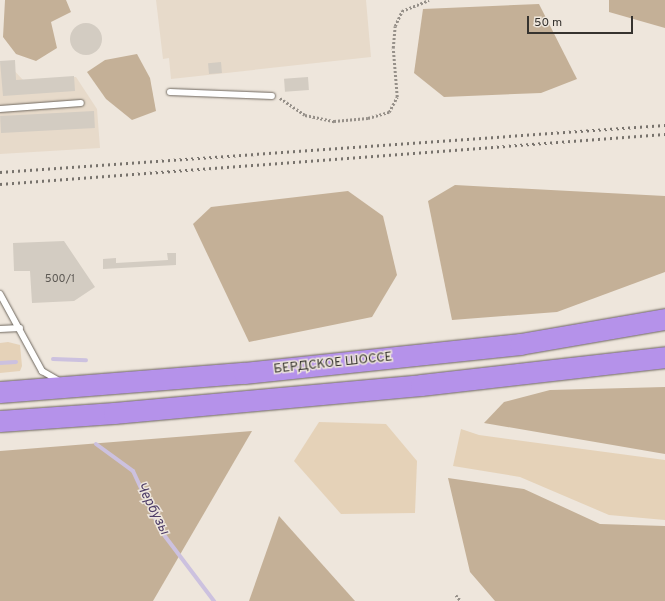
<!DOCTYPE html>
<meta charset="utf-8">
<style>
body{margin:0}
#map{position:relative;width:665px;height:601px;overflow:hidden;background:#eee6dc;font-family:Overpass,sans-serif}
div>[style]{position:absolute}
.built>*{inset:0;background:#e7daca}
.green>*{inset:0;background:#e5d2b8}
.forest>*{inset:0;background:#c4b097}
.stream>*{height:4px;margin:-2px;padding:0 2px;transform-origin:2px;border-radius:2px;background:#ccc1df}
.building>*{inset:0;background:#d3ccc2;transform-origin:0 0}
.round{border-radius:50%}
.path>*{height:2.5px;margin-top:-1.25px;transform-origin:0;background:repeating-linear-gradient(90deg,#969089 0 2px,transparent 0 4px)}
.roads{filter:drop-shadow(0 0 1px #6e675e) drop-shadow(0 0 1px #6e675e)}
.lane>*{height:6px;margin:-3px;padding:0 3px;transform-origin:3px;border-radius:3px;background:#fff}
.highway>*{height:21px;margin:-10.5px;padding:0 10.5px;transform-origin:10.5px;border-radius:10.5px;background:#b592ea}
.rail>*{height:3px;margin-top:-1.5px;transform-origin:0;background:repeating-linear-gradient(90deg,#78736d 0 2px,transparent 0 6px)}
span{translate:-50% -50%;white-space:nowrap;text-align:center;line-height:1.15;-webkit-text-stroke:3px #eee6dc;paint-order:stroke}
.number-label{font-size:11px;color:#5d5954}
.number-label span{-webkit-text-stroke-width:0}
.street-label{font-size:13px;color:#36332f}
.water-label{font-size:14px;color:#4f3e68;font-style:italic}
.scale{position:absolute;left:527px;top:16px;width:106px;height:18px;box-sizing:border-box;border:2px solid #36332f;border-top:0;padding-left:5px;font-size:12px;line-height:14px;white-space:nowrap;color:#36332f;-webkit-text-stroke:3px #eee6dc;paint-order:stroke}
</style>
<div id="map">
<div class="built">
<i style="clip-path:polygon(156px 0,366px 0,371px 57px,171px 79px,169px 58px,163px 59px)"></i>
<i style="clip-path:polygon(0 63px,7px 63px,24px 81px,76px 77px,97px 109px,100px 148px,0 154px)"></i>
</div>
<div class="green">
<i style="clip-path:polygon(8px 342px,20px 345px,22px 366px,20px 371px,0 373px,0 343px)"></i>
<i style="clip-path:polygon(319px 422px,386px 424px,417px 461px,415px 513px,341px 514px,294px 461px)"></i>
<i style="clip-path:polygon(461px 429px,479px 435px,665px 460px,665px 520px,609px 515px,520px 477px,453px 466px)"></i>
</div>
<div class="forest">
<i style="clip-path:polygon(5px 0,66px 0,71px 12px,51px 22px,57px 48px,36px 61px,16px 54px,3px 37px)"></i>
<i style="clip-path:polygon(609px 0,665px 0,665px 28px,609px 12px)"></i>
<i style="clip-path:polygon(539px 4px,577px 79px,541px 93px,444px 97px,414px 73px,423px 9px)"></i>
<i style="clip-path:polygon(137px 54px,150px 78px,156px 111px,132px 120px,106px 99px,87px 72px,105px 60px)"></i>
<i style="clip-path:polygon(455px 185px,665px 196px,665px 272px,557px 312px,452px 320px,428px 201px)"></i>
<i style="clip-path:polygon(348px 191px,383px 216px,397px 275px,372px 317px,249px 342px,193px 224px,211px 207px)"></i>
<i style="clip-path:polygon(665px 387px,665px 454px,484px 423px,504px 402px,550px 390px)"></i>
<i style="clip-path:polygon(252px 431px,153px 601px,0 601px,0 451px)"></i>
<i style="clip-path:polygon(448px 478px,524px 489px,600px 524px,665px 526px,665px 601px,495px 601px,470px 572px)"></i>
<i style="clip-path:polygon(279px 516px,355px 601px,249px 601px)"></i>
</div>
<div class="stream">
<i style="left:53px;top:359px;width:33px;rotate:2deg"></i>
<i style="left:0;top:363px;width:16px;rotate:-4deg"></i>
<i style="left:96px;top:444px;width:46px;rotate:36.1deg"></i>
<i style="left:133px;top:471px;width:66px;rotate:65deg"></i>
<i style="left:161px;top:531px;width:88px;rotate:52.9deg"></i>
</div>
<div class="building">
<i class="round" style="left:70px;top:23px;width:32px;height:32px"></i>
<i style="clip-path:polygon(15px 60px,16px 80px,74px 76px,75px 91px,3px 96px,0 61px)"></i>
<i style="left:221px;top:62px;width:11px;height:13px;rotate:85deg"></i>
<i style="left:308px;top:77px;width:13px;height:24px;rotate:86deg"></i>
<i style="left:94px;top:111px;width:17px;height:94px;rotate:87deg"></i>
<i style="clip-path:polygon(64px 241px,95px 287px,74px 301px,32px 303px,30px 271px,14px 271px,13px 243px)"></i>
<i style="clip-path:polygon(167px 253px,176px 253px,176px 265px,103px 269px,103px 259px,116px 258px,116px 263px,168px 260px)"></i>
</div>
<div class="path">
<i style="left:280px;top:98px;width:30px;rotate:34deg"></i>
<i style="left:305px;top:115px;width:30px;rotate:12deg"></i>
<i style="left:334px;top:121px;width:34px;rotate:-5deg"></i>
<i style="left:368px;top:118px;width:22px;rotate:-16deg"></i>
<i style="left:389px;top:112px;width:17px;rotate:-62deg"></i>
<i style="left:397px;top:97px;width:49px;rotate:-94.7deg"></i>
<i style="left:393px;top:48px;width:22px;rotate:-85deg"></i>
<i style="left:395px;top:26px;width:17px;rotate:-65deg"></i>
<i style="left:402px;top:11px;width:29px;rotate:-22deg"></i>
<i style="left:456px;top:595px;width:8px;rotate:50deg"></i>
</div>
<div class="roads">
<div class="lane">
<i style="left:170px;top:92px;width:102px;rotate:2.2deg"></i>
<i style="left:0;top:109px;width:81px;rotate:-4.2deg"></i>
<i style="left:0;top:294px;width:88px;rotate:61.4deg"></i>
<i style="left:42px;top:371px;width:20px;rotate:30deg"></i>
<i style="left:0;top:329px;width:20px;rotate:-3deg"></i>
</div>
<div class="highway">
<i style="left:0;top:392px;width:245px;rotate:-4.5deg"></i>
<i style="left:244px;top:373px;width:278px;rotate:-6deg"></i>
<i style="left:520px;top:344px;width:147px;rotate:-9.8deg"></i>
<i style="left:0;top:421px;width:114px;rotate:-4deg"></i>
<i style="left:114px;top:413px;width:308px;rotate:-5.2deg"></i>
<i style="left:421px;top:385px;width:246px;rotate:-6.5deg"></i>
</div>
</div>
<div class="rail">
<i style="left:0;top:172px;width:667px;rotate:-4.04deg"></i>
<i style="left:0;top:184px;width:667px;rotate:-4.3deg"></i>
</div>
<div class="number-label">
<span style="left:60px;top:279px">500/1</span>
</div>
<div class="street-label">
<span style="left:333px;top:364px;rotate:-6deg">БЕРДСКОЕ ШОССЕ</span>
</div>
<div class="water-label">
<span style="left:152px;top:509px;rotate:63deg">Чербузы</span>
</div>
<div class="scale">50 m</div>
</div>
